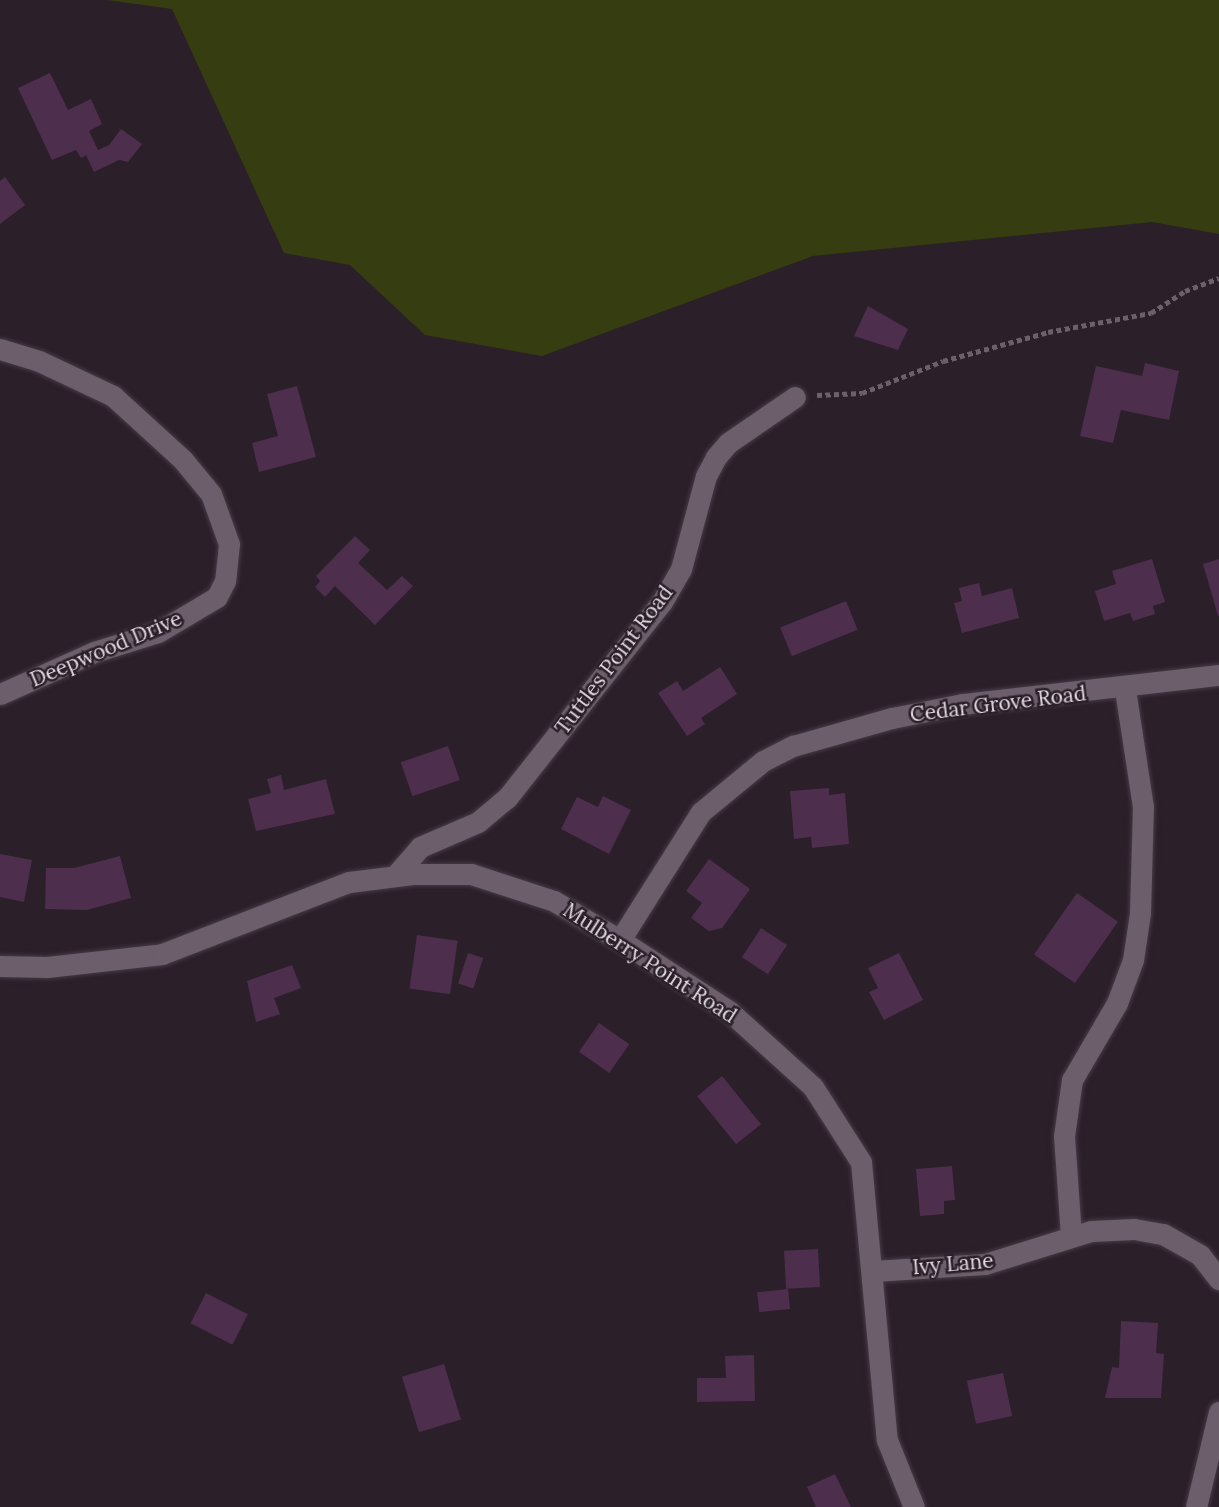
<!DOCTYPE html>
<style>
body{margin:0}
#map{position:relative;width:1219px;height:1507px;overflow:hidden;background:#2b1f2a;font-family:Lora,serif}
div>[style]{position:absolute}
.green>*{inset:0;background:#363d10}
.building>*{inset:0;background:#4d2e4d;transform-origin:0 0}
.path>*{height:4.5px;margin-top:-2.25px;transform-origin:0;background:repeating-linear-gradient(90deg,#6c616b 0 5px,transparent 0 8.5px)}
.roads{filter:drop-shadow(0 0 2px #453b45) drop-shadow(0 0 2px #453b45)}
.street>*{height:21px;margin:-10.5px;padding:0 10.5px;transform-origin:10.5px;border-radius:10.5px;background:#6c5e6b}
span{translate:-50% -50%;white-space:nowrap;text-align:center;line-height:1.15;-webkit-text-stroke:5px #2b1f2a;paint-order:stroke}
.street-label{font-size:21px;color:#e2dae2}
</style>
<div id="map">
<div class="green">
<i style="clip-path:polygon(107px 0,1219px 0,1219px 234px,1152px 222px,813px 256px,542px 356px,425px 335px,350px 265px,284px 253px,172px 9px)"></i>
</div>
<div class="building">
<i style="clip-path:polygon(50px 73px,68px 110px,91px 99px,102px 124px,89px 131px,98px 150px,109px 145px,121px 129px,142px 144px,128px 162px,119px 160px,94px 172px,86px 155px,81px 158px,76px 150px,52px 160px,18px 88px)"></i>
<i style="clip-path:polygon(5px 177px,25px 205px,0 224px,0 181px)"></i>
<i style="clip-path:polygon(868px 306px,908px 329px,898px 350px,854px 336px)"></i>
<i style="clip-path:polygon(1145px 363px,1179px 371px,1169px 420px,1121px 410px,1113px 443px,1080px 436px,1096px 366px,1142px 376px)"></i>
<i style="clip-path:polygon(297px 386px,316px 457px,259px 472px,252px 443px,278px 436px,267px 394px)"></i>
<i style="clip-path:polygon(355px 536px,370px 550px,358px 563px,387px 590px,402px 576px,413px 586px,375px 625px,335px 586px,325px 597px,315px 587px,320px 581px,316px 576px)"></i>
<i style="clip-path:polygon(1152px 559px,1165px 602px,1153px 606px,1155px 614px,1133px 621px,1130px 613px,1104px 621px,1095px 591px,1116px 584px,1112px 571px)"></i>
<i style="clip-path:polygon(1219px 559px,1219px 616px,1218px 616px,1203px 564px)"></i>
<i style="clip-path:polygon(979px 583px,982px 596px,1012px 588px,1019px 618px,962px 633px,954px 603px,962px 601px,959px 588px)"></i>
<i style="left:846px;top:601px;width:31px;height:71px;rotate:68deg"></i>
<i style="clip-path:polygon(720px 667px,737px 694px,701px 718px,705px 724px,687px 736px,658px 693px,677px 681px,683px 691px)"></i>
<i style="left:448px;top:746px;width:36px;height:50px;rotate:71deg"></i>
<i style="clip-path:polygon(281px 775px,284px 790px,326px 779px,335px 814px,256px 831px,248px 799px,271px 793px,267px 779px)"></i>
<i style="clip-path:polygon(829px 788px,829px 795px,845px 793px,849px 844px,812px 848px,811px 837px,794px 839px,790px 791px)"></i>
<i style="clip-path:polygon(603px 796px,631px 810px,609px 854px,561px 829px,577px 797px,598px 807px)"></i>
<i style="clip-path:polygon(0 854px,32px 860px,24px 902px,0 897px)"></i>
<i style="clip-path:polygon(120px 856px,131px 898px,87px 910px,45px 909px,46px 868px,74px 868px)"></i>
<i style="clip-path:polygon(709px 859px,750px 889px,722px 928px,709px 931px,691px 918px,702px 903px,686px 891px)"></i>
<i style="left:1077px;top:893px;width:50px;height:75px;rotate:35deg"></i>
<i style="left:761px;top:928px;width:31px;height:35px;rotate:33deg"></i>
<i style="left:417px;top:935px;width:41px;height:54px;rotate:8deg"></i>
<i style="left:468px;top:953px;width:16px;height:32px;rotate:18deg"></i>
<i style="clip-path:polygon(899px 953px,923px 1000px,884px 1020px,869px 992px,878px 988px,868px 968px)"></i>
<i style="clip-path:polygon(292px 965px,301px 988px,274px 998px,280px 1014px,256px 1022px,247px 981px)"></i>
<i style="left:599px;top:1023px;width:37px;height:35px;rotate:35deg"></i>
<i style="left:722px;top:1076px;width:62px;height:32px;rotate:51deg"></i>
<i style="clip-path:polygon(952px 1166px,955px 1200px,944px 1201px,944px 1214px,920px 1216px,916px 1169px)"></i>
<i style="left:818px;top:1249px;width:38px;height:34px;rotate:87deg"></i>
<i style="left:788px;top:1289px;width:20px;height:31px;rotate:84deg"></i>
<i style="left:206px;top:1293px;width:47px;height:34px;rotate:27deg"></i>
<i style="clip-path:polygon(1121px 1321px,1158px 1323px,1156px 1353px,1164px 1354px,1161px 1398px,1105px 1398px,1112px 1367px,1119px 1368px)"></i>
<i style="clip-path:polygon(754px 1355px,755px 1401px,697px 1402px,697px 1378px,726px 1378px,725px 1356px)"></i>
<i style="left:444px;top:1364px;width:58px;height:44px;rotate:73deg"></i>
<i style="left:1003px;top:1373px;width:44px;height:37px;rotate:78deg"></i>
<i style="clip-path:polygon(835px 1474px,851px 1507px,816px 1507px,807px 1487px)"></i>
</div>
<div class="path">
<i style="left:817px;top:395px;width:45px;rotate:-2.5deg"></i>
<i style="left:862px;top:393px;width:87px;rotate:-21.6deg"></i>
<i style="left:943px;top:361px;width:109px;rotate:-15.4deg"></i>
<i style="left:1048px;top:332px;width:105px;rotate:-10.5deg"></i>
<i style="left:1151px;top:313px;width:40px;rotate:-32.9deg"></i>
<i style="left:1185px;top:291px;width:36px;rotate:-21deg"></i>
</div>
<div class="roads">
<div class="street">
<i style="left:0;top:349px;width:41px;rotate:17.1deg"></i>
<i style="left:39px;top:361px;width:82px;rotate:25.3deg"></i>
<i style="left:113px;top:396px;width:95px;rotate:42.4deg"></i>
<i style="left:183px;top:460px;width:44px;rotate:50.5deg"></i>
<i style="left:211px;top:494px;width:53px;rotate:70.2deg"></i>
<i style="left:229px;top:544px;width:37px;rotate:96deg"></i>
<i style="left:225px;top:581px;width:18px;rotate:117deg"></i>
<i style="left:217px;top:597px;width:69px;rotate:149.3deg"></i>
<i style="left:158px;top:632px;width:67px;rotate:162.6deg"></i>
<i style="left:94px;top:652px;width:103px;rotate:155.9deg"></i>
<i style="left:395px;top:876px;width:38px;rotate:-49deg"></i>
<i style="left:420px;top:847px;width:63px;rotate:-23.3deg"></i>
<i style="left:478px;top:822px;width:38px;rotate:-40deg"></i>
<i style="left:507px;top:798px;width:250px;rotate:-51.7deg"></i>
<i style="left:662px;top:602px;width:38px;rotate:-60deg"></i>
<i style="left:681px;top:569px;width:96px;rotate:-75deg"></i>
<i style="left:706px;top:476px;width:21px;rotate:-62deg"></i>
<i style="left:716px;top:457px;width:18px;rotate:-49deg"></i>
<i style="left:728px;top:443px;width:81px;rotate:-34.5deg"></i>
<i style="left:620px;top:940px;width:151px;rotate:-57.7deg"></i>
<i style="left:701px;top:812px;width:80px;rotate:-39.4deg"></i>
<i style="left:763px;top:761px;width:34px;rotate:-27deg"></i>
<i style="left:793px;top:746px;width:103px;rotate:-15.8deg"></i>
<i style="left:892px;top:718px;width:72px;rotate:-11.2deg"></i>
<i style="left:963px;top:704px;width:258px;rotate:-6.5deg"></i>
<i style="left:0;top:966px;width:47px;rotate:1.2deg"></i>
<i style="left:47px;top:967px;width:116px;rotate:-6.4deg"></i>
<i style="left:162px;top:954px;width:200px;rotate:-21.1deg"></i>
<i style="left:349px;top:882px;width:64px;rotate:-7.1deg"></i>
<i style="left:413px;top:874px;width:58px"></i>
<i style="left:471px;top:874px;width:87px;rotate:18deg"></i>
<i style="left:554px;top:901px;width:77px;rotate:30.6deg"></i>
<i style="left:620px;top:940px;width:130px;rotate:33.1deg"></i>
<i style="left:729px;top:1011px;width:113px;rotate:42.1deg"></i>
<i style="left:813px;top:1087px;width:89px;rotate:57.4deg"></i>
<i style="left:861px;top:1162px;width:279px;rotate:84.7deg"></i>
<i style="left:887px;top:1440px;width:72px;rotate:68.1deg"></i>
<i style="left:1071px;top:1236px;width:100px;rotate:-94deg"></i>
<i style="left:1064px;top:1136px;width:57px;rotate:-81.9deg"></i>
<i style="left:1072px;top:1080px;width:89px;rotate:-59.7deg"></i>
<i style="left:1117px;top:1003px;width:46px;rotate:-69.6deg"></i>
<i style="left:1133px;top:960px;width:48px;rotate:-81.5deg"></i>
<i style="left:1140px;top:913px;width:106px;rotate:-88.4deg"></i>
<i style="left:1143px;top:807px;width:119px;rotate:-98.7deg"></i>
<i style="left:873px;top:1271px;width:112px;rotate:-3.6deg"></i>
<i style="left:985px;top:1264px;width:111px;rotate:-17.3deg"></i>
<i style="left:1091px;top:1231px;width:43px;rotate:-2.7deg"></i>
<i style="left:1134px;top:1229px;width:29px;rotate:10deg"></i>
<i style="left:1163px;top:1234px;width:43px;rotate:29.6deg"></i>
<i style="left:1200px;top:1255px;width:31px;rotate:52deg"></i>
<i style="left:1196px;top:1507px;width:98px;rotate:-76.4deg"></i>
</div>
</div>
<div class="street-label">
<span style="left:106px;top:649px;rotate:-23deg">Deepwood Drive</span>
<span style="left:614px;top:660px;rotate:-53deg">Tuttles Point Road</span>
<span style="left:998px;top:704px;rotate:-7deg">Cedar Grove Road</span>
<span style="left:650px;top:963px;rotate:33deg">Mulberry Point Road</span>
<span style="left:953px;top:1264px;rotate:-5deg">Ivy Lane</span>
</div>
</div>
